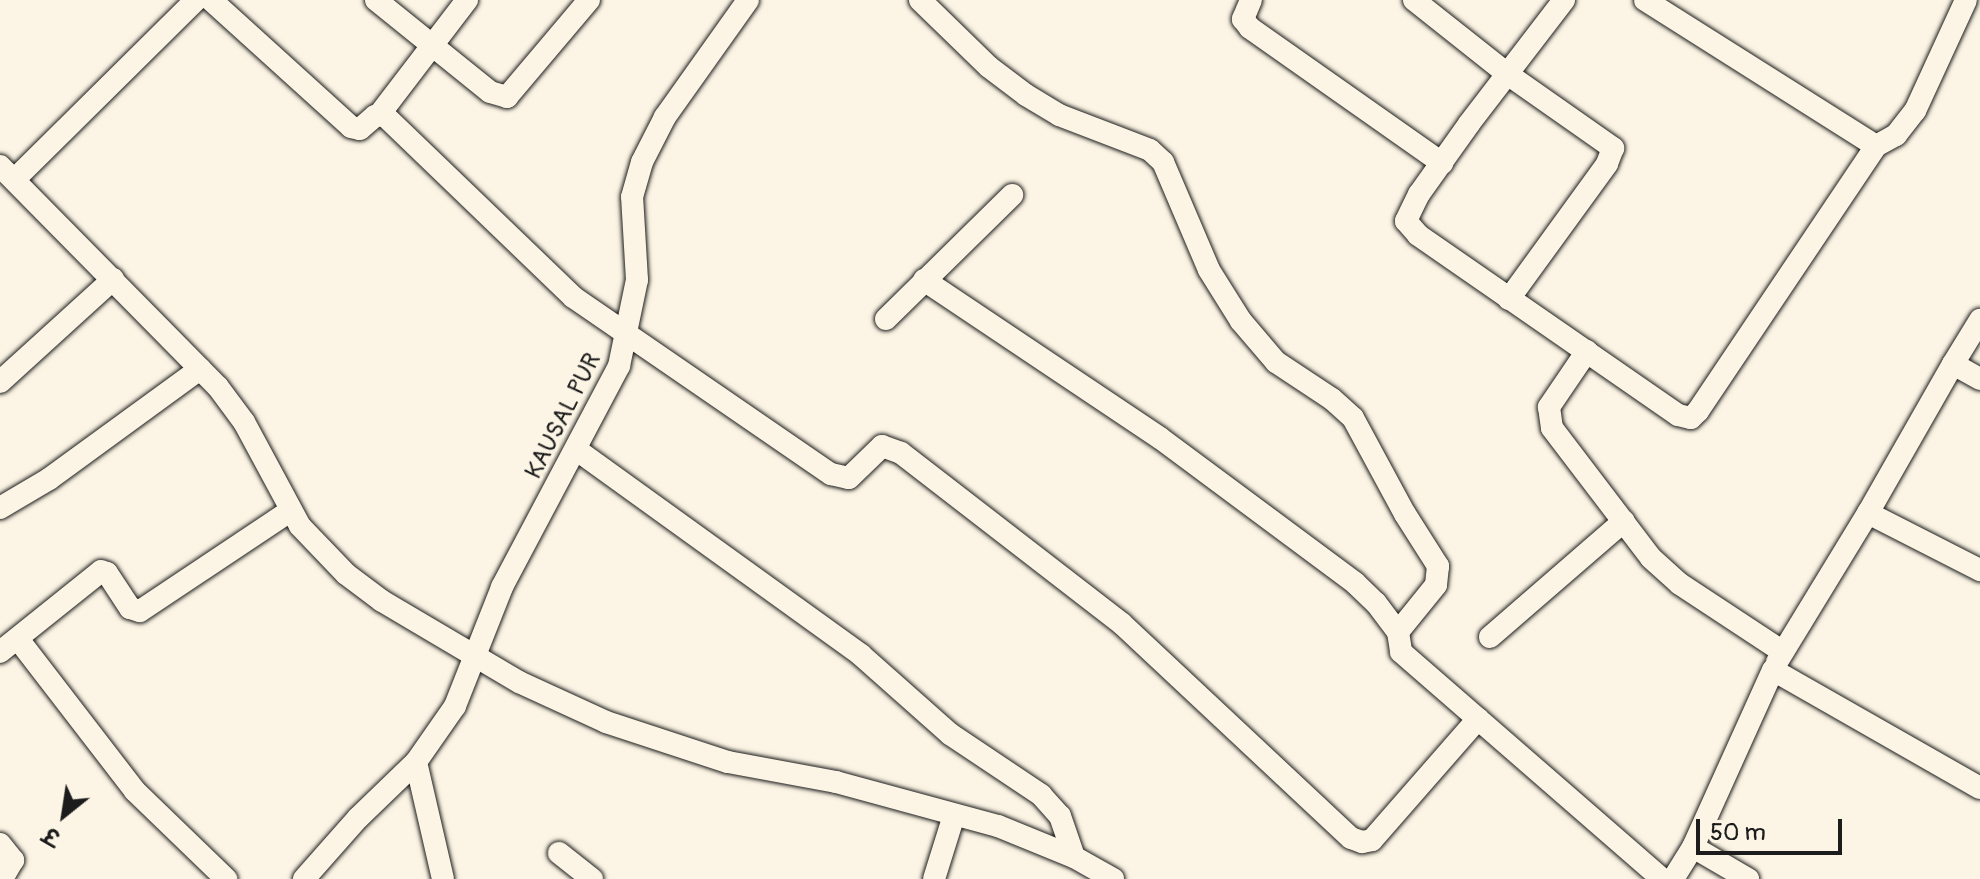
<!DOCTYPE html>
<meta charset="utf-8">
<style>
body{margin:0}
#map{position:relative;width:1980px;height:879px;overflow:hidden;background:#fcf5e5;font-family:Pangolin,"Playpen Sans Deva",sans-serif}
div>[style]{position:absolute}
.roads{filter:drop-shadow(0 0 2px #1c1c1c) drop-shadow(0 0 2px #1c1c1c)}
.street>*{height:22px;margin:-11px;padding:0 11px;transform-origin:11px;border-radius:11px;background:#fcf5e5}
span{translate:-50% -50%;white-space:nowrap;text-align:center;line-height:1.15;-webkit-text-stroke:6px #fcf5e5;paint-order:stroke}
.street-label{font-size:24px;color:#1c1c1c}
.north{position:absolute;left:24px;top:775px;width:80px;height:80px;-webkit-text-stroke:6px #fcf5e5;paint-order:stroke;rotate:210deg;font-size:22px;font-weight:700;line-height:32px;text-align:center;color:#1c1c1c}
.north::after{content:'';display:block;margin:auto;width:28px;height:36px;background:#1c1c1c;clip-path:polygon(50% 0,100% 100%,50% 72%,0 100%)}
.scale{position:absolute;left:1696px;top:819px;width:146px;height:36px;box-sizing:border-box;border:4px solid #1c1c1c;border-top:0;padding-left:10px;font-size:24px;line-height:28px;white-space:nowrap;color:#1c1c1c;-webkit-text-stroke:6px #fcf5e5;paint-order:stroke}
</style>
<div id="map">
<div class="roads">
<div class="street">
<i style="left:211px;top:0;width:189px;rotate:42.2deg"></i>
<i style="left:351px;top:127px;width:9px;rotate:13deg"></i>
<i style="left:360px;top:129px;width:20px;rotate:-41deg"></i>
<i style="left:375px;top:116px;width:9px;rotate:-6deg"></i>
<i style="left:384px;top:115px;width:262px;rotate:43.9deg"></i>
<i style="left:573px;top:297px;width:313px;rotate:34.5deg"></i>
<i style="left:831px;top:474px;width:18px;rotate:13deg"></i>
<i style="left:849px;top:478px;width:46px;rotate:-44.1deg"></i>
<i style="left:882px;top:446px;width:20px;rotate:20deg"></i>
<i style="left:901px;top:453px;width:278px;rotate:37.7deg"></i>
<i style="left:1121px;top:623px;width:315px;rotate:43.1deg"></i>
<i style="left:1351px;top:838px;width:12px;rotate:20deg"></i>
<i style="left:1362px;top:842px;width:10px;rotate:-11deg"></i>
<i style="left:1372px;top:840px;width:161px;rotate:-48.8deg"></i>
<i style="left:376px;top:0;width:146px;rotate:38.9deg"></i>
<i style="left:490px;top:92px;width:18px;rotate:16deg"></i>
<i style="left:507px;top:97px;width:127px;rotate:-49.8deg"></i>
<i style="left:920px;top:0;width:96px;rotate:44.2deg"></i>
<i style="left:989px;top:67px;width:46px;rotate:37.1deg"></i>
<i style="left:1026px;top:95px;width:39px;rotate:31deg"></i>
<i style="left:1059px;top:115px;width:97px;rotate:21deg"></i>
<i style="left:1150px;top:150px;width:18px;rotate:43deg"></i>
<i style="left:1163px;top:162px;width:117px;rotate:66.9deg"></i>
<i style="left:1209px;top:270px;width:60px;rotate:57.9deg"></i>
<i style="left:1241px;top:321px;width:54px;rotate:49.5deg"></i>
<i style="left:1276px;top:362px;width:67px;rotate:33.5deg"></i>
<i style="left:1332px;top:399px;width:28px;rotate:42deg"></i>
<i style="left:1353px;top:418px;width:109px;rotate:61.6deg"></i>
<i style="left:1405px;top:514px;width:62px;rotate:57.6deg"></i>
<i style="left:1438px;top:566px;width:19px;rotate:96deg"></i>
<i style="left:1436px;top:585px;width:60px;rotate:129deg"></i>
<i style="left:1251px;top:0;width:21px;rotate:113deg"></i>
<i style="left:1243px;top:19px;width:11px;rotate:52deg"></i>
<i style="left:1250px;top:28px;width:235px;rotate:35.1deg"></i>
<i style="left:1414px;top:0;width:117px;rotate:38.4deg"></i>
<i style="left:1506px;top:73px;width:131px;rotate:35deg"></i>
<i style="left:1613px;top:148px;width:17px;rotate:111deg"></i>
<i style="left:1607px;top:164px;width:167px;rotate:126deg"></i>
<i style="left:1564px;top:0;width:156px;rotate:127.5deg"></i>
<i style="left:1469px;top:124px;width:86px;rotate:125.5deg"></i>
<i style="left:1419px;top:194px;width:30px;rotate:116deg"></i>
<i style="left:1406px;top:221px;width:18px;rotate:49deg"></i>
<i style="left:1418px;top:235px;width:316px;rotate:34.7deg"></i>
<i style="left:1678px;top:415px;width:13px;rotate:13deg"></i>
<i style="left:1691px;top:418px;width:10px;rotate:-45deg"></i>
<i style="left:1698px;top:411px;width:319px;rotate:-56.1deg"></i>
<i style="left:1645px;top:0;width:273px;rotate:32.3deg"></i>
<i style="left:1876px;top:146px;width:23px;rotate:-29deg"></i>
<i style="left:1896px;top:135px;width:31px;rotate:-52deg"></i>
<i style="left:1915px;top:111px;width:122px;rotate:-65.3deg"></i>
<i style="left:379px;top:115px;width:145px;rotate:-52.6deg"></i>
<i style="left:0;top:166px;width:310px;rotate:45.4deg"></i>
<i style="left:218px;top:387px;width:44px;rotate:53.4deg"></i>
<i style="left:244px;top:422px;width:118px;rotate:61.7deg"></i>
<i style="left:300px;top:526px;width:66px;rotate:46.2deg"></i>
<i style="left:346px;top:574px;width:45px;rotate:36.9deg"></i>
<i style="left:382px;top:601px;width:159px;rotate:30.6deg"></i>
<i style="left:519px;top:682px;width:96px;rotate:24.7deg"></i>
<i style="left:606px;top:722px;width:128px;rotate:18.2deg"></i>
<i style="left:728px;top:762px;width:110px;rotate:10.5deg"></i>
<i style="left:836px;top:782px;width:168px;rotate:15.2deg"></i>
<i style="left:998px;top:826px;width:82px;rotate:22.2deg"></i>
<i style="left:1074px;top:857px;width:45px;rotate:29.4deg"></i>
<i style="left:15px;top:179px;width:255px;rotate:-44.7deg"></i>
<i style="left:924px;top:280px;width:284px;rotate:33.8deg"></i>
<i style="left:1160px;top:438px;width:243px;rotate:36.6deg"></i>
<i style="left:1355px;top:583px;width:29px;rotate:44deg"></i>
<i style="left:1376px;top:603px;width:36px;rotate:53deg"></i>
<i style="left:1398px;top:632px;width:20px;rotate:81deg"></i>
<i style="left:1401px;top:652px;width:346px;rotate:41deg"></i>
<i style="left:886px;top:319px;width:177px;rotate:-44.5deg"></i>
<i style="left:1587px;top:351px;width:68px;rotate:124.2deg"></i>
<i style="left:1549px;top:407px;width:21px;rotate:82deg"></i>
<i style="left:1552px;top:428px;width:163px;rotate:52.7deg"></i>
<i style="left:1651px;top:558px;width:39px;rotate:42deg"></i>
<i style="left:1680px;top:584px;width:123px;rotate:33.4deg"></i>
<i style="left:1953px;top:364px;width:52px;rotate:-58.5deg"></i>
<i style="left:1980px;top:379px;width:31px;rotate:-151deg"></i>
<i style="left:1953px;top:364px;width:172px;rotate:119.7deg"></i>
<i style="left:1868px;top:513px;width:126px;rotate:27deg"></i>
<i style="left:0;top:382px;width:153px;rotate:-42.3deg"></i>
<i style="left:577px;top:450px;width:350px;rotate:35.8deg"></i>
<i style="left:861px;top:655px;width:119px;rotate:41.6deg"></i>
<i style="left:950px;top:734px;width:110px;rotate:33.8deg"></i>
<i style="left:1041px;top:795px;width:28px;rotate:48deg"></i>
<i style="left:1060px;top:816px;width:43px;rotate:71.1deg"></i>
<i style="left:0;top:508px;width:57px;rotate:-30.6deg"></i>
<i style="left:49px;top:479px;width:187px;rotate:-36.1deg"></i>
<i style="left:1490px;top:637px;width:177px;rotate:-40.9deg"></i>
<i style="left:18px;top:639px;width:192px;rotate:52.4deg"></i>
<i style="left:135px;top:791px;width:127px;rotate:44deg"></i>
<i style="left:0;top:652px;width:129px;rotate:-38.7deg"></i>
<i style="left:101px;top:571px;width:6px;rotate:18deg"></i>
<i style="left:107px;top:573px;width:42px;rotate:56.7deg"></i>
<i style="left:130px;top:608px;width:10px;rotate:17deg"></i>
<i style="left:140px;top:611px;width:180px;rotate:-33.7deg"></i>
<i style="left:1777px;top:662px;width:175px;rotate:-58.6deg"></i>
<i style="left:416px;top:762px;width:120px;rotate:77deg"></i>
<i style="left:0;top:844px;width:21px;rotate:51deg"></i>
<i style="left:13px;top:860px;width:22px;rotate:120deg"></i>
<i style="left:1693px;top:847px;width:194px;rotate:-65.7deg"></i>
<i style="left:1773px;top:670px;width:238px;rotate:29.7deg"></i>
<i style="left:559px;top:853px;width:42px;rotate:38.2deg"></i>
<i style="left:304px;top:879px;width:81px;rotate:-48.5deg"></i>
<i style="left:358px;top:818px;width:81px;rotate:-44deg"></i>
<i style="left:416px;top:762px;width:68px;rotate:-55.1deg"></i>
<i style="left:455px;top:706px;width:128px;rotate:-68.4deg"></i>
<i style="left:502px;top:587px;width:250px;rotate:-62.1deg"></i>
<i style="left:619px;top:366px;width:88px;rotate:-78.2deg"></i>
<i style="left:637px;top:280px;width:83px;rotate:-93.4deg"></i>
<i style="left:632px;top:197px;width:36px;rotate:-74deg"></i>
<i style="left:642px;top:162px;width:51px;rotate:-62.9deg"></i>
<i style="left:665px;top:117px;width:143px;rotate:-54.6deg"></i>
<i style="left:934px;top:879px;width:67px;rotate:-72.6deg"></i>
<i style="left:1673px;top:879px;width:38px;rotate:-58deg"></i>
<i style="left:1693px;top:847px;width:64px;rotate:30.2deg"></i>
</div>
</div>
<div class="street-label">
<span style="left:563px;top:416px;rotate:-63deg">KAUSAL PUR</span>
</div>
<div class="north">उ</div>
<div class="scale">50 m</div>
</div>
